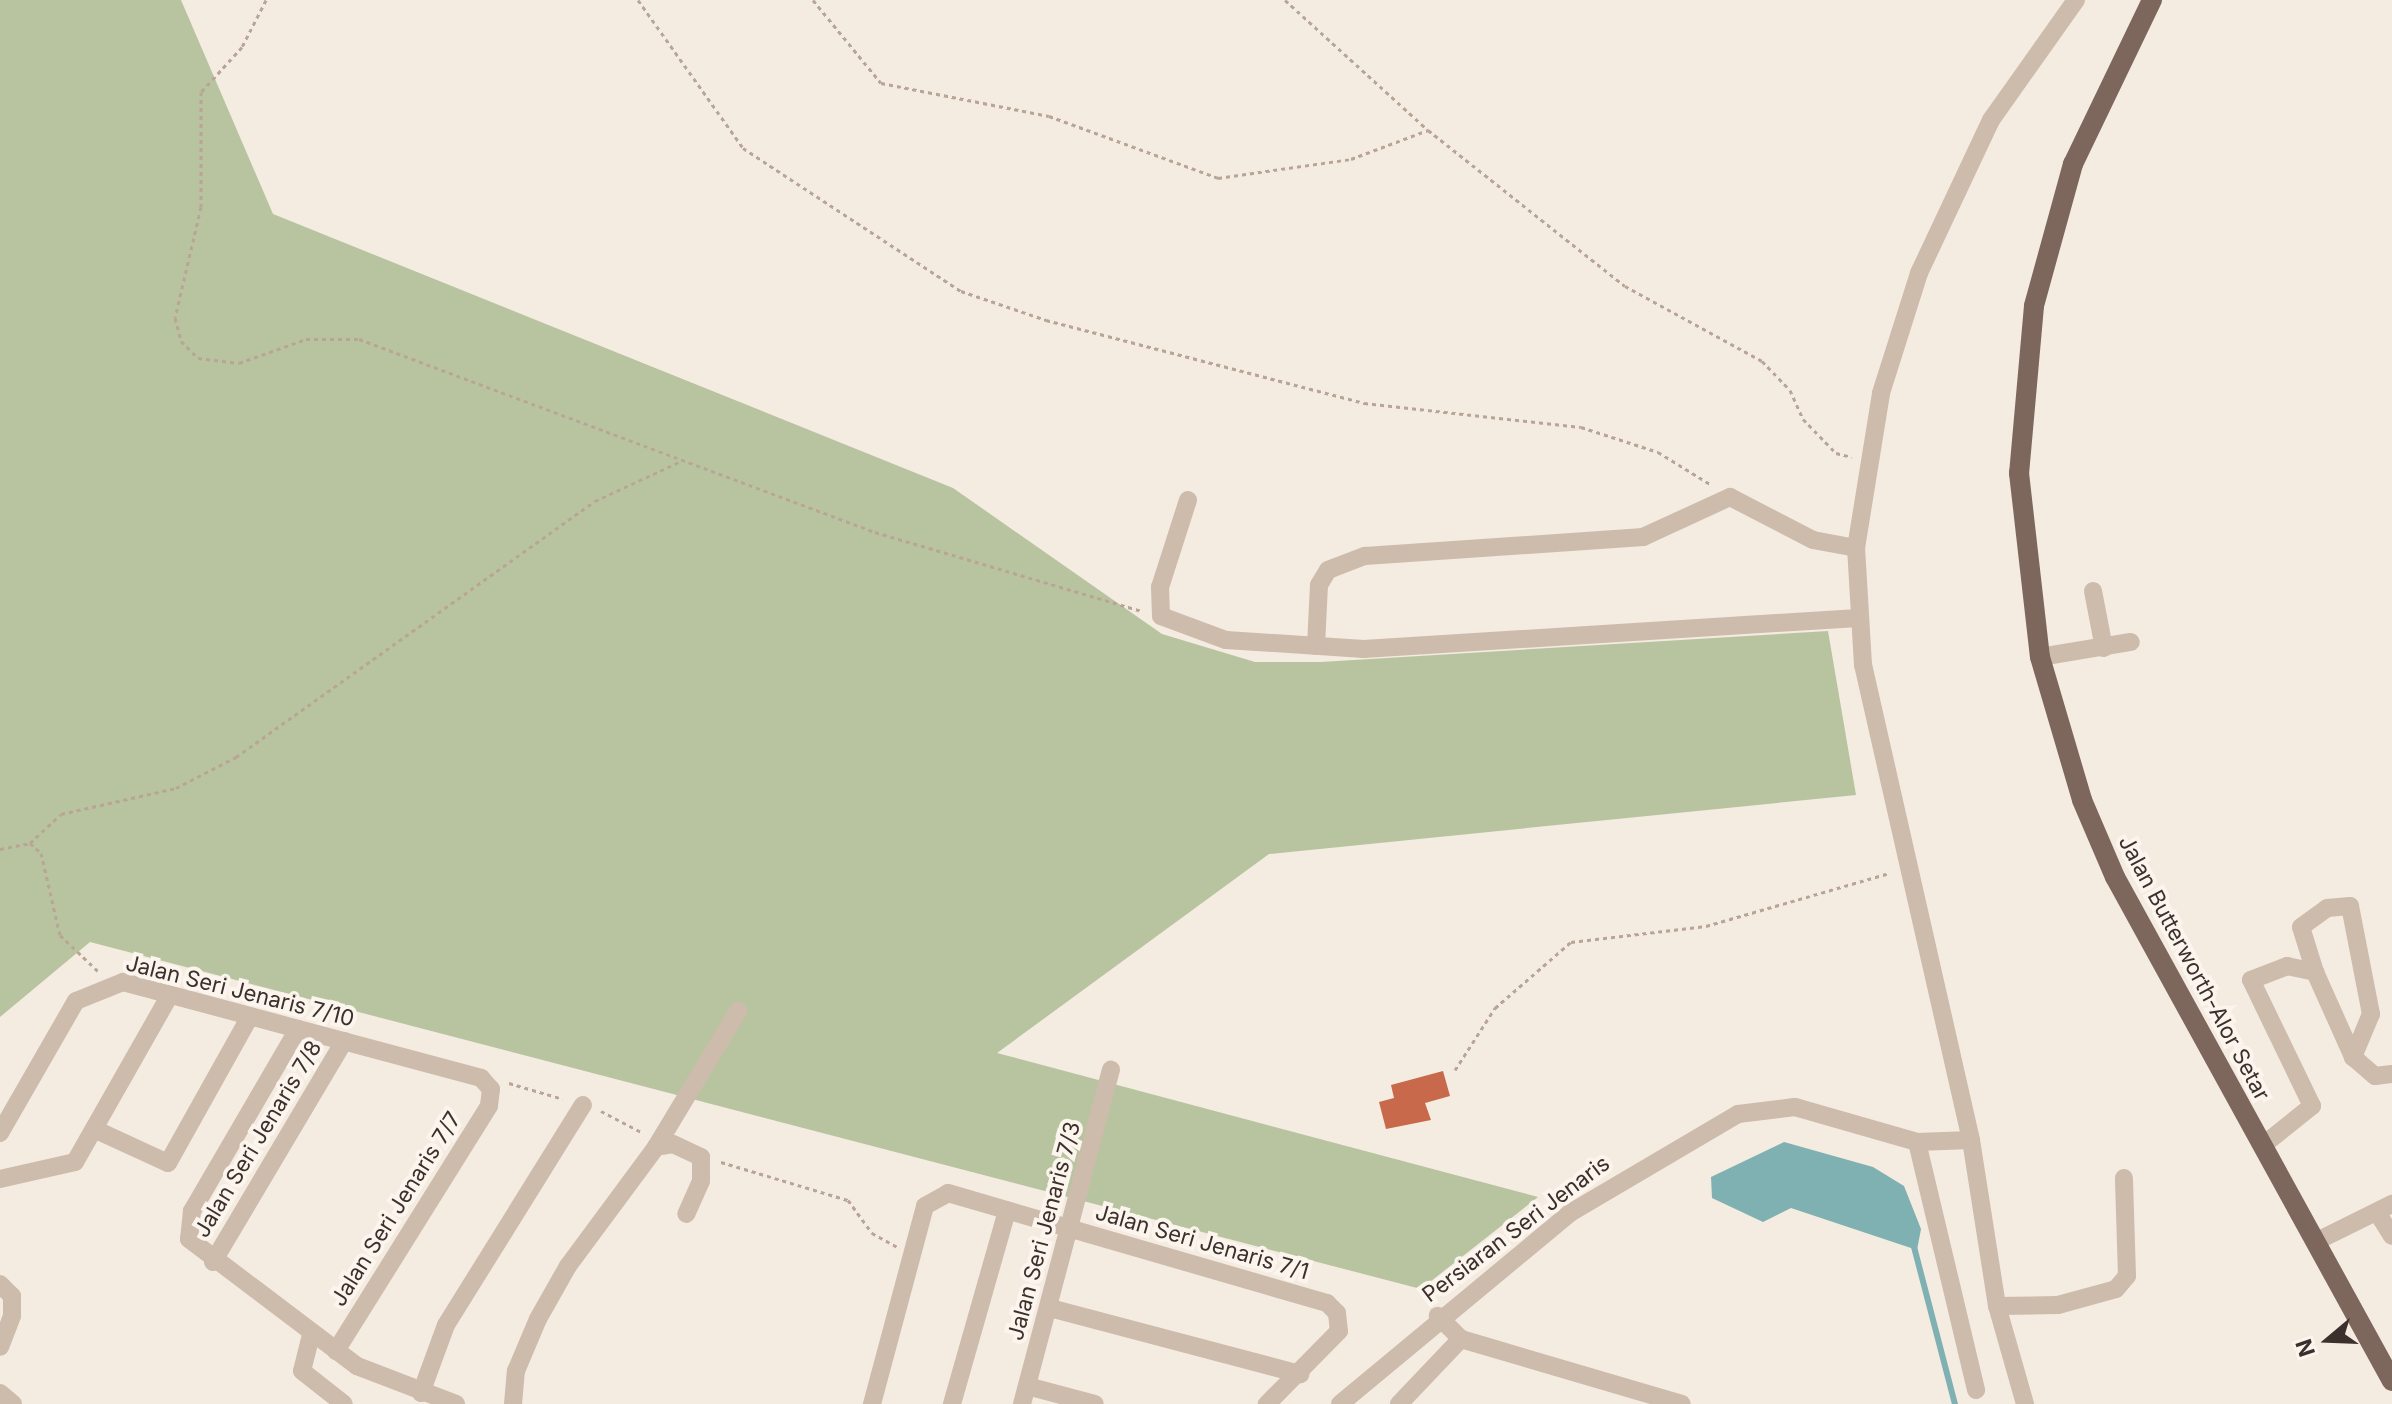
<!DOCTYPE html>
<style>
body{margin:0}
#map{position:relative;width:2392px;height:1404px;overflow:hidden;background:#f4ebe1;font-family:Inter,sans-serif}
div>[style]{position:absolute}
.green>*{inset:0;background:#b8c4a0}
.water>*{inset:0;background:#7fb0b2}
.stream>*{height:6px;margin:-3px;padding:0 3px;transform-origin:3px;border-radius:3px;background:#7fb0b2}
.building>*{inset:0;background:#c8694b}
.path>*{height:3px;margin-top:-1.5px;transform-origin:0;background:repeating-linear-gradient(90deg,#b9a596 0 4px,transparent 0 8px)}
.minor>*{height:18px;margin:-9px;padding:0 9px;transform-origin:9px;border-radius:9px;background:#cdbbac}
.major>*{height:20px;margin:-10px;padding:0 10px;transform-origin:10px;border-radius:10px;background:#7d675c}
span{translate:-50% -50%;white-space:nowrap;text-align:center;line-height:1.15;-webkit-text-stroke:8px #fbf5ee;paint-order:stroke}
.street-label{font-size:22px;color:#3b302b}
.north{position:absolute;left:2288px;top:1300px;width:80px;height:80px;-webkit-text-stroke:6px #fbf5ee;paint-order:stroke;rotate:251deg;font-size:22px;font-weight:700;line-height:32px;text-align:center;color:#3b302b}
.north::after{content:'';display:block;margin:auto;width:28px;height:36px;background:#3b302b;clip-path:polygon(50% 0,100% 100%,50% 72%,0 100%)}
</style>
<div id="map">
<div class="green">
<i style="clip-path:polygon(0 0,181px 0,273px 214px,953px 488px,1162px 634px,1255px 662px,1321px 662px,1828px 631px,1856px 795px,1269px 854px,997px 1053px,1538px 1197px,1421px 1289px,90px 942px,0 1017px)"></i>
</div>
<div class="water">
<i style="clip-path:polygon(1784px 1142px,1873px 1167px,1904px 1186px,1921px 1229px,1917px 1250px,1791px 1208px,1763px 1222px,1712px 1198px,1711px 1177px)"></i>
</div>
<div class="stream">
<i style="left:1913px;top:1243px;width:166px;rotate:75.4deg"></i>
</div>
<div class="building">
<i style="clip-path:polygon(1443px 1071px,1450px 1096px,1425px 1103px,1431px 1120px,1386px 1129px,1379px 1102px,1394px 1098px,1391px 1085px)"></i>
</div>
<div class="path">
<i style="left:266px;top:0;width:53px;rotate:117.1deg"></i>
<i style="left:242px;top:47px;width:61px;rotate:132.3deg"></i>
<i style="left:201px;top:92px;width:115px;rotate:90deg"></i>
<i style="left:201px;top:207px;width:114px;rotate:103.2deg"></i>
<i style="left:175px;top:318px;width:24px;rotate:75deg"></i>
<i style="left:181px;top:341px;width:24px;rotate:45deg"></i>
<i style="left:198px;top:358px;width:41px;rotate:7deg"></i>
<i style="left:239px;top:363px;width:71px;rotate:-19.7deg"></i>
<i style="left:306px;top:339px;width:53px"></i>
<i style="left:359px;top:339px;width:551px;rotate:20.51deg"></i>
<i style="left:875px;top:532px;width:278px;rotate:16.5deg"></i>
<i style="left:638px;top:0;width:181px;rotate:54.6deg"></i>
<i style="left:743px;top:148px;width:261px;rotate:33.3deg"></i>
<i style="left:961px;top:291px;width:90px;rotate:18.8deg"></i>
<i style="left:1046px;top:320px;width:329px;rotate:14.6deg"></i>
<i style="left:1364px;top:403px;width:218px;rotate:6.3deg"></i>
<i style="left:1581px;top:427px;width:81px;rotate:18deg"></i>
<i style="left:1658px;top:452px;width:61px;rotate:31.6deg"></i>
<i style="left:813px;top:0;width:107px;rotate:50.7deg"></i>
<i style="left:881px;top:83px;width:171px;rotate:11.1deg"></i>
<i style="left:1049px;top:116px;width:180px;rotate:20.1deg"></i>
<i style="left:1218px;top:178px;width:134px;rotate:-8.1deg"></i>
<i style="left:1351px;top:159px;width:82px;rotate:-20.6deg"></i>
<i style="left:1285px;top:0;width:193px;rotate:42.3deg"></i>
<i style="left:1428px;top:130px;width:251px;rotate:38.4deg"></i>
<i style="left:1625px;top:286px;width:156px;rotate:28.7deg"></i>
<i style="left:1762px;top:361px;width:40px;rotate:46deg"></i>
<i style="left:1790px;top:390px;width:32px;rotate:66deg"></i>
<i style="left:1803px;top:419px;width:47px;rotate:45.9deg"></i>
<i style="left:1836px;top:453px;width:16px;rotate:14deg"></i>
<i style="left:30px;top:843px;width:42px;rotate:-43.1deg"></i>
<i style="left:61px;top:814px;width:118px;rotate:-12.7deg"></i>
<i style="left:176px;top:788px;width:68px;rotate:-27.3deg"></i>
<i style="left:236px;top:757px;width:441px;rotate:-35.5deg"></i>
<i style="left:595px;top:501px;width:95px;rotate:-24.9deg"></i>
<i style="left:0;top:849px;width:31px;rotate:-11deg"></i>
<i style="left:30px;top:843px;width:15px;rotate:42deg"></i>
<i style="left:41px;top:853px;width:84px;rotate:77deg"></i>
<i style="left:60px;top:935px;width:52px;rotate:43.5deg"></i>
<i style="left:1455px;top:1070px;width:74px;rotate:-57.2deg"></i>
<i style="left:1495px;top:1008px;width:101px;rotate:-41deg"></i>
<i style="left:1571px;top:942px;width:136px;rotate:-6.8deg"></i>
<i style="left:1706px;top:926px;width:191px;rotate:-16.1deg"></i>
<i style="left:509px;top:1083px;width:56px;rotate:16.5deg"></i>
<i style="left:601px;top:1111px;width:47px;rotate:27.6deg"></i>
<i style="left:721px;top:1162px;width:133px;rotate:16.7deg"></i>
<i style="left:848px;top:1200px;width:41px;rotate:54deg"></i>
<i style="left:872px;top:1233px;width:29px;rotate:29deg"></i>
</div>
<div class="minor">
<i style="left:1188px;top:500px;width:91px;rotate:107.8deg"></i>
<i style="left:1160px;top:587px;width:29px;rotate:88deg"></i>
<i style="left:1161px;top:616px;width:69px;rotate:20.3deg"></i>
<i style="left:1226px;top:640px;width:138px;rotate:3.7deg"></i>
<i style="left:1364px;top:649px;width:495px;rotate:-3.6deg"></i>
<i style="left:2093px;top:591px;width:58px;rotate:79.1deg"></i>
<i style="left:1316px;top:646px;width:61px;rotate:-87.2deg"></i>
<i style="left:1319px;top:585px;width:17px;rotate:-59deg"></i>
<i style="left:1328px;top:570px;width:40px;rotate:-21deg"></i>
<i style="left:1365px;top:556px;width:279px;rotate:-3.9deg"></i>
<i style="left:1643px;top:537px;width:96px;rotate:-24.7deg"></i>
<i style="left:1730px;top:497px;width:93px;rotate:27.4deg"></i>
<i style="left:1813px;top:540px;width:44px;rotate:10.5deg"></i>
<i style="left:2040px;top:657px;width:92px;rotate:-9.4deg"></i>
<i style="left:2315px;top:972px;width:47px;rotate:-107.3deg"></i>
<i style="left:2301px;top:927px;width:32px;rotate:-36deg"></i>
<i style="left:2327px;top:908px;width:23px;rotate:-5deg"></i>
<i style="left:2350px;top:906px;width:110px;rotate:79deg"></i>
<i style="left:2371px;top:1014px;width:47px;rotate:112.7deg"></i>
<i style="left:2353px;top:1057px;width:29px;rotate:41deg"></i>
<i style="left:2375px;top:1076px;width:17px;rotate:-7deg"></i>
<i style="left:298px;top:1029px;width:211px;rotate:120.2deg"></i>
<i style="left:192px;top:1211px;width:28px;rotate:96deg"></i>
<i style="left:189px;top:1239px;width:211px;rotate:37.1deg"></i>
<i style="left:357px;top:1366px;width:106px;rotate:21deg"></i>
<i style="left:94px;top:1129px;width:81px;rotate:24.7deg"></i>
<i style="left:168px;top:1163px;width:168px;rotate:-60.8deg"></i>
<i style="left:0;top:1133px;width:152px;rotate:-60.1deg"></i>
<i style="left:76px;top:1001px;width:51px;rotate:-22deg"></i>
<i style="left:123px;top:982px;width:371px;rotate:15deg"></i>
<i style="left:481px;top:1078px;width:15px;rotate:48deg"></i>
<i style="left:491px;top:1089px;width:17px;rotate:97deg"></i>
<i style="left:489px;top:1106px;width:289px;rotate:122deg"></i>
<i style="left:1917px;top:1142px;width:255px;rotate:76.6deg"></i>
<i style="left:2262px;top:1146px;width:64px;rotate:-38.7deg"></i>
<i style="left:2312px;top:1106px;width:140px;rotate:-115.8deg"></i>
<i style="left:2251px;top:980px;width:39px;rotate:-21deg"></i>
<i style="left:2287px;top:966px;width:29px;rotate:12deg"></i>
<i style="left:2315px;top:972px;width:93px;rotate:65.9deg"></i>
<i style="left:656px;top:1147px;width:159px;rotate:-58.9deg"></i>
<i style="left:0;top:1179px;width:77px;rotate:-12.8deg"></i>
<i style="left:75px;top:1162px;width:192px;rotate:-60.4deg"></i>
<i style="left:2377px;top:1212px;width:28px;rotate:58deg"></i>
<i style="left:2315px;top:1242px;width:86px;rotate:-26.3deg"></i>
<i style="left:213px;top:1262px;width:257px;rotate:-59.3deg"></i>
<i style="left:0;top:1284px;width:17px;rotate:45deg"></i>
<i style="left:12px;top:1296px;width:20px;rotate:90deg"></i>
<i style="left:12px;top:1316px;width:33px;rotate:111deg"></i>
<i style="left:1997px;top:1306px;width:61px;rotate:-0.9deg"></i>
<i style="left:2058px;top:1305px;width:60px;rotate:-15.4deg"></i>
<i style="left:2116px;top:1289px;width:17px;rotate:-50deg"></i>
<i style="left:2127px;top:1276px;width:98px;rotate:-91.8deg"></i>
<i style="left:1050px;top:1308px;width:259px;rotate:14.8deg"></i>
<i style="left:311px;top:1335px;width:37px;rotate:104deg"></i>
<i style="left:302px;top:1371px;width:53px;rotate:38.2deg"></i>
<i style="left:1461px;top:1339px;width:230px;rotate:16.4deg"></i>
<i style="left:1027px;top:1386px;width:70px;rotate:14.8deg"></i>
<i style="left:0;top:1393px;width:17px;rotate:40deg"></i>
<i style="left:421px;top:1393px;width:72px;rotate:-69.8deg"></i>
<i style="left:446px;top:1325px;width:259px;rotate:-58.1deg"></i>
<i style="left:513px;top:1404px;width:33px;rotate:-85deg"></i>
<i style="left:516px;top:1371px;width:56px;rotate:-67.1deg"></i>
<i style="left:538px;top:1319px;width:61px;rotate:-60.5deg"></i>
<i style="left:568px;top:1266px;width:148px;rotate:-53.5deg"></i>
<i style="left:656px;top:1147px;width:17px;rotate:-10deg"></i>
<i style="left:673px;top:1144px;width:31px;rotate:25deg"></i>
<i style="left:701px;top:1157px;width:24px;rotate:90deg"></i>
<i style="left:701px;top:1181px;width:36px;rotate:114deg"></i>
<i style="left:872px;top:1404px;width:205px;rotate:-75deg"></i>
<i style="left:925px;top:1206px;width:26px;rotate:-29deg"></i>
<i style="left:948px;top:1193px;width:395px;rotate:16.2deg"></i>
<i style="left:1327px;top:1303px;width:14px;rotate:45deg"></i>
<i style="left:1337px;top:1313px;width:18px;rotate:84deg"></i>
<i style="left:1339px;top:1331px;width:103px;rotate:134.6deg"></i>
<i style="left:952px;top:1404px;width:201px;rotate:-74.1deg"></i>
<i style="left:1022px;top:1404px;width:346px;rotate:-75.1deg"></i>
<i style="left:1340px;top:1404px;width:299px;rotate:-39.7deg"></i>
<i style="left:1570px;top:1213px;width:195px;rotate:-30.5deg"></i>
<i style="left:1738px;top:1114px;width:57px;rotate:-7deg"></i>
<i style="left:1795px;top:1107px;width:127px;rotate:16deg"></i>
<i style="left:1917px;top:1142px;width:54px;rotate:-2.1deg"></i>
<i style="left:1399px;top:1404px;width:90px;rotate:-46.4deg"></i>
<i style="left:1461px;top:1339px;width:33px;rotate:-135deg"></i>
<i style="left:2025px;top:1404px;width:102px;rotate:-105.9deg"></i>
<i style="left:1997px;top:1306px;width:168px;rotate:-98.9deg"></i>
<i style="left:1971px;top:1140px;width:487px;rotate:-102.8deg"></i>
<i style="left:1863px;top:665px;width:117px;rotate:-93.4deg"></i>
<i style="left:1856px;top:548px;width:157px;rotate:-80.8deg"></i>
<i style="left:1881px;top:393px;width:126px;rotate:-72.4deg"></i>
<i style="left:1919px;top:273px;width:169px;rotate:-64.8deg"></i>
<i style="left:1991px;top:120px;width:147px;rotate:-54.7deg"></i>
</div>
<div class="major">
<i style="left:2152px;top:0;width:182px;rotate:115.7deg"></i>
<i style="left:2073px;top:164px;width:147px;rotate:105.4deg"></i>
<i style="left:2034px;top:306px;width:168px;rotate:95.1deg"></i>
<i style="left:2019px;top:473px;width:185px;rotate:83.5deg"></i>
<i style="left:2040px;top:657px;width:149px;rotate:73.6deg"></i>
<i style="left:2082px;top:800px;width:84px;rotate:66.8deg"></i>
<i style="left:2115px;top:877px;width:575px;rotate:61.21deg"></i>
</div>
<div class="street-label">
<span style="left:2194px;top:968px;rotate:62deg">Jalan Butterworth-Alor Setar</span>
<span style="left:240px;top:991px;rotate:14deg">Jalan Seri Jenaris 7/10</span>
<span style="left:258px;top:1139px;rotate:-59deg">Jalan Seri Jenaris 7/8</span>
<span style="left:396px;top:1209px;rotate:-58deg">Jalan Seri Jenaris 7/7</span>
<span style="left:1516px;top:1229px;rotate:-37deg">Persiaran Seri Jenaris</span>
<span style="left:1044px;top:1231px;rotate:-75deg">Jalan Seri Jenaris 7/3</span>
<span style="left:1202px;top:1242px;rotate:16deg">Jalan Seri Jenaris 7/1</span>
</div>
<div class="north">N</div>
</div>
